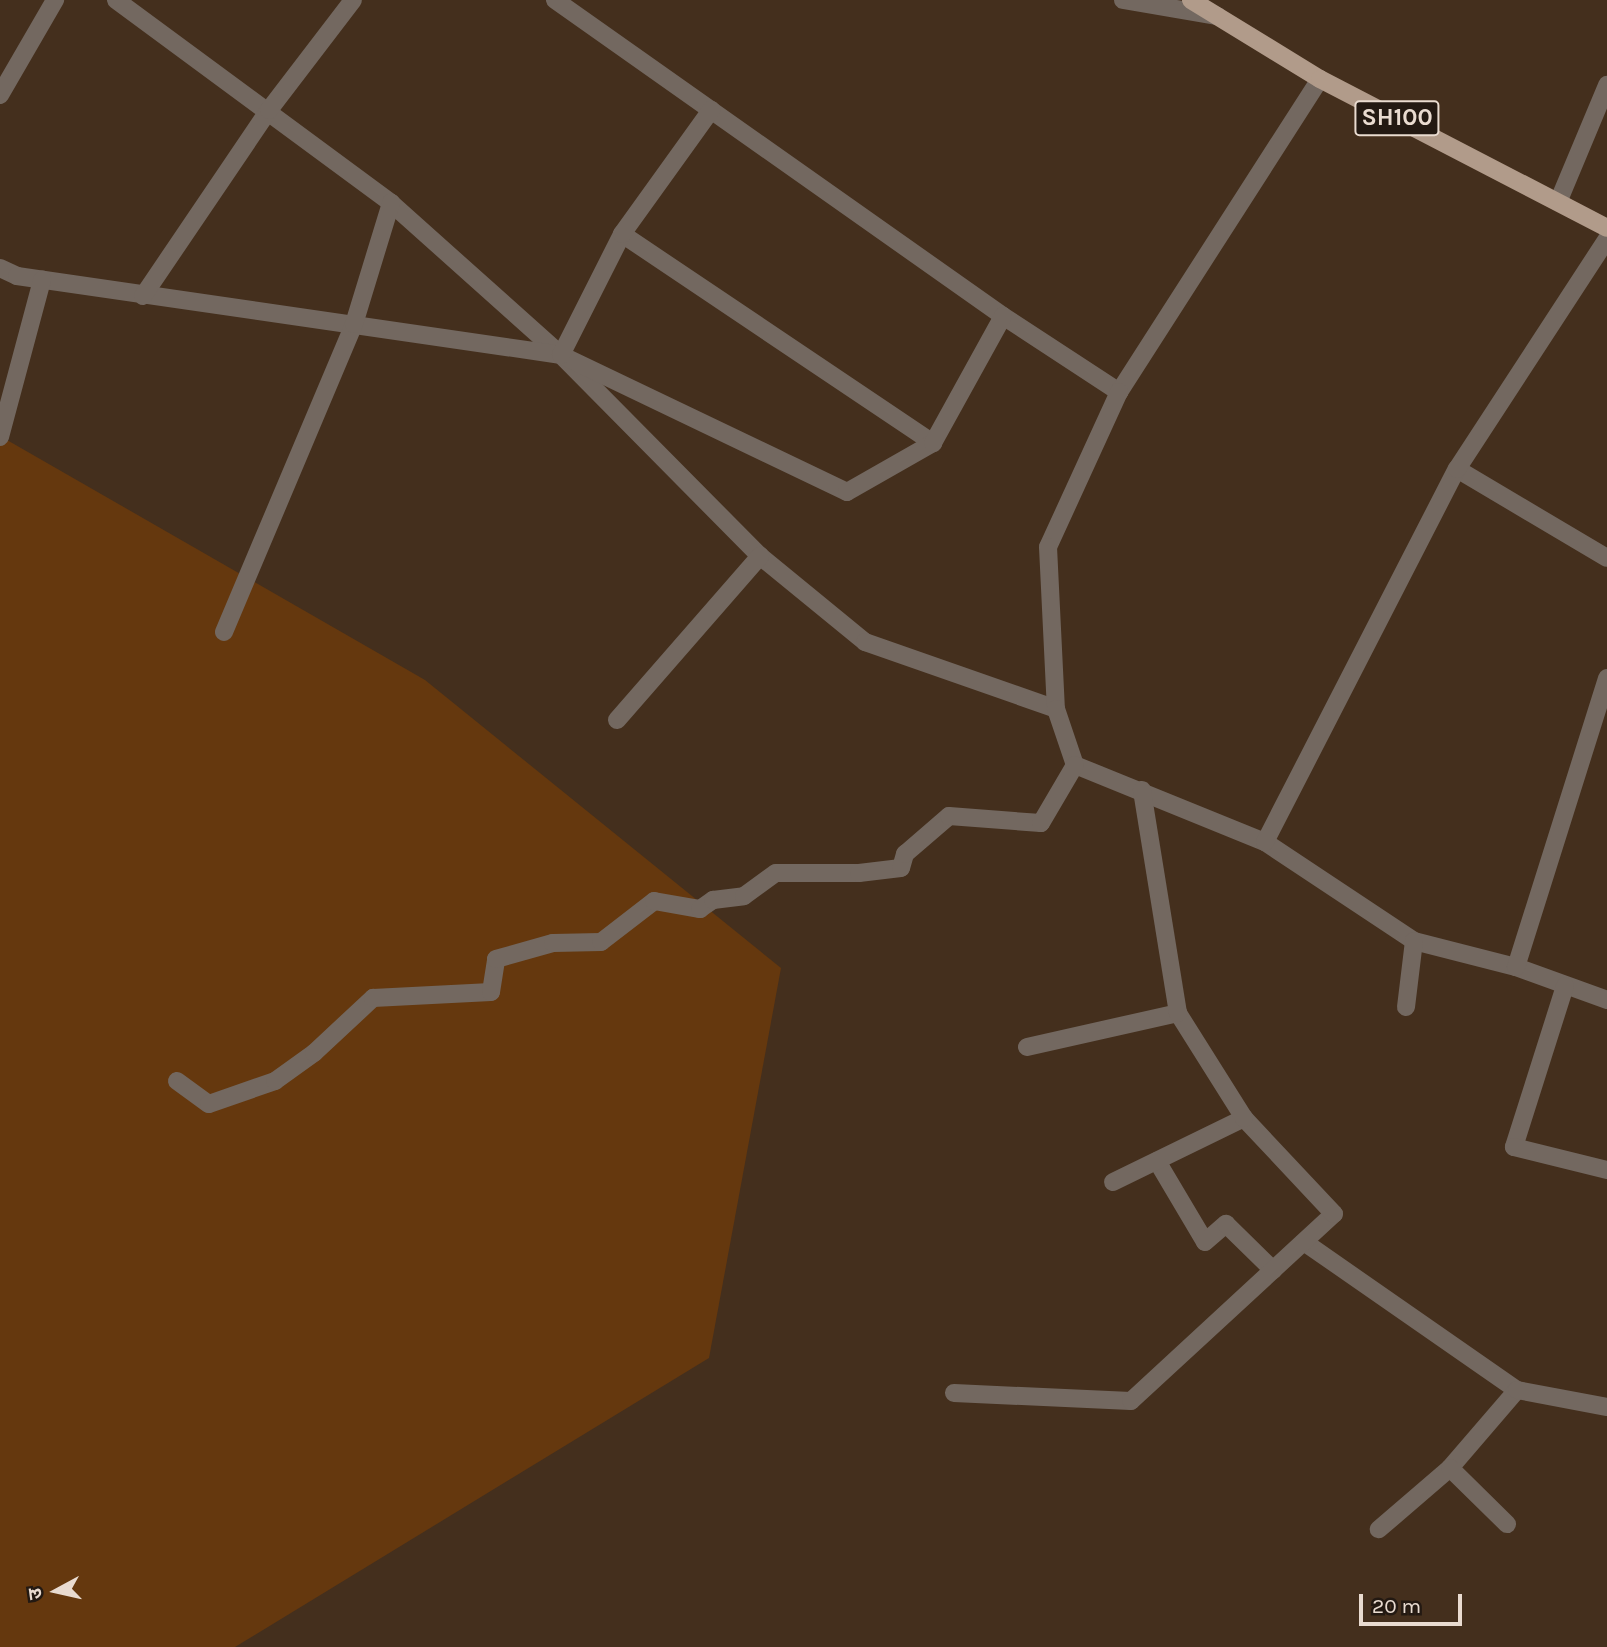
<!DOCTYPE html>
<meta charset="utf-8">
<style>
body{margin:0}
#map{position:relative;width:1607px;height:1647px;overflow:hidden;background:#442f1d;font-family:Karla,"Noto Sans Devanagari",sans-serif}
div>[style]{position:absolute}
.green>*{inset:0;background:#65380e}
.minor>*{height:18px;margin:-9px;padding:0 9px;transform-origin:9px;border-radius:9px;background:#736860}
.major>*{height:18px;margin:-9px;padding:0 9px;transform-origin:9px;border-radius:9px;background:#b19b8a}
span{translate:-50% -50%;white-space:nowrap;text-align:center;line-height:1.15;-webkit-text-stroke:5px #231912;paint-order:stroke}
.shield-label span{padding:2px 5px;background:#231912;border:2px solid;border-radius:5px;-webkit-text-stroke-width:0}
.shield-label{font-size:24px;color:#e9dbd0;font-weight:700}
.north{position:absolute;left:21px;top:1556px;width:70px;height:70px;-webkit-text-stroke:5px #231912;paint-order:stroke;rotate:262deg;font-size:19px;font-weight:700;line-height:28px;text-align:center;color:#e9dbd0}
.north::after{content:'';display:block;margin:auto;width:24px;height:32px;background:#e9dbd0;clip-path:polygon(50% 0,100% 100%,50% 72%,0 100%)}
.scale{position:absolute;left:1359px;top:1594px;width:103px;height:32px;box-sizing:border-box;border:4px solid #e9dbd0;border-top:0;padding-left:9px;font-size:21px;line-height:24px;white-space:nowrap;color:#e9dbd0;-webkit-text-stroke:5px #231912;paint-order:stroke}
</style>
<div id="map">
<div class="green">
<i style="clip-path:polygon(0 436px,425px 680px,781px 968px,709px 1358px,235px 1647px,0 1647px)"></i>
</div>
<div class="minor">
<i style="left:116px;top:0;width:342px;rotate:36.4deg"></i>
<i style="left:391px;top:203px;width:228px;rotate:41.8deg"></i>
<i style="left:561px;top:355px;width:283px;rotate:45.3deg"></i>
<i style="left:760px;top:556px;width:136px;rotate:39.3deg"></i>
<i style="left:865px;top:642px;width:202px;rotate:19.3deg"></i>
<i style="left:555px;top:0;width:548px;rotate:35.2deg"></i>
<i style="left:1003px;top:316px;width:139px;rotate:33.2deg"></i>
<i style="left:1123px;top:0;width:96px;rotate:9.6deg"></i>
<i style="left:1320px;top:79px;width:372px;rotate:122.7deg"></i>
<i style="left:1119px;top:392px;width:170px;rotate:114.6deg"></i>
<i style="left:1048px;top:547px;width:162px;rotate:87.2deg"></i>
<i style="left:1056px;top:709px;width:59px;rotate:71.3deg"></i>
<i style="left:1075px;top:765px;width:205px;rotate:22.1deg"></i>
<i style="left:1265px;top:842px;width:179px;rotate:33.6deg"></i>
<i style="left:1414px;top:941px;width:105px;rotate:14.3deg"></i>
<i style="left:1516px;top:967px;width:97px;rotate:19.9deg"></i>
<i style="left:0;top:95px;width:110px;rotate:-59.9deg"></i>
<i style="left:1559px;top:200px;width:125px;rotate:-67.3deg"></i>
<i style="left:622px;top:234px;width:375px;rotate:33.9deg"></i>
<i style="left:0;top:268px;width:19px;rotate:25deg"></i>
<i style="left:17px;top:276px;width:550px;rotate:8.26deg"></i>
<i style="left:561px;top:355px;width:317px;rotate:25.6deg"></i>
<i style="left:847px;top:492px;width:99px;rotate:-29.7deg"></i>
<i style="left:933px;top:443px;width:145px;rotate:-61.1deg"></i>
<i style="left:143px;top:296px;width:225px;rotate:-55.9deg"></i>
<i style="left:269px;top:110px;width:138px;rotate:-52.6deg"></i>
<i style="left:561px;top:355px;width:136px;rotate:-63.2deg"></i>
<i style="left:622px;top:234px;width:153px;rotate:-54.3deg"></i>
<i style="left:0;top:437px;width:163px;rotate:-75deg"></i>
<i style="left:1457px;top:469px;width:174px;rotate:30.7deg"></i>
<i style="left:224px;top:632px;width:334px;rotate:-67.1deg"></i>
<i style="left:354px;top:324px;width:127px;rotate:-73deg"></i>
<i style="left:617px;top:720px;width:218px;rotate:-48.9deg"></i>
<i style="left:1265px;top:842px;width:420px;rotate:-62.8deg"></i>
<i style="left:1457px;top:469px;width:275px;rotate:-56.9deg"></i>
<i style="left:1516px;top:967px;width:303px;rotate:-72.5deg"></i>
<i style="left:1565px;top:986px;width:169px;rotate:107.6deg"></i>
<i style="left:1514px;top:1147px;width:96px;rotate:13.9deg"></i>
<i style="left:1406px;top:1007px;width:66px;rotate:-83.1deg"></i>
<i style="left:1027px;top:1047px;width:155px;rotate:-12.7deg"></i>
<i style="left:177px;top:1081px;width:39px;rotate:36deg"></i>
<i style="left:209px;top:1104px;width:70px;rotate:-19.2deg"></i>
<i style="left:275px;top:1081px;width:48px;rotate:-35.7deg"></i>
<i style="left:314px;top:1053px;width:81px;rotate:-43deg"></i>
<i style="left:373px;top:998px;width:118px;rotate:-2.9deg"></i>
<i style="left:491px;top:992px;width:33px;rotate:-81deg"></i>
<i style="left:496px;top:959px;width:59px;rotate:-15.7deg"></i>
<i style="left:553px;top:943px;width:48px;rotate:-1.2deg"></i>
<i style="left:601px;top:942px;width:67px;rotate:-37.7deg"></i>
<i style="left:654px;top:901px;width:47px;rotate:9.9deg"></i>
<i style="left:700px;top:909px;width:16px;rotate:-35deg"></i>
<i style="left:713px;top:900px;width:31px;rotate:-7deg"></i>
<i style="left:744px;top:896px;width:39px;rotate:-36deg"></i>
<i style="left:776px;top:873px;width:83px"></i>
<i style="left:859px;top:873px;width:42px;rotate:-6.8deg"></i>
<i style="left:901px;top:868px;width:15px;rotate:-74deg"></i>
<i style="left:905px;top:854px;width:58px;rotate:-40.8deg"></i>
<i style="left:949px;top:816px;width:92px;rotate:4.4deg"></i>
<i style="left:1041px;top:823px;width:67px;rotate:-59.6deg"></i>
<i style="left:1157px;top:1161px;width:94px;rotate:59.3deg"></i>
<i style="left:1205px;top:1242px;width:28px;rotate:-41deg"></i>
<i style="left:1226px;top:1224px;width:66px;rotate:44.4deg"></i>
<i style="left:1113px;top:1182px;width:146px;rotate:-26deg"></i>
<i style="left:1304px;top:1242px;width:259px;rotate:34.8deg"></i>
<i style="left:1517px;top:1390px;width:103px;rotate:130.7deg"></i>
<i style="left:1450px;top:1468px;width:94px;rotate:139.3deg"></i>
<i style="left:1517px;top:1390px;width:92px;rotate:10.7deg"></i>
<i style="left:954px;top:1393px;width:177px;rotate:2.6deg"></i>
<i style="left:1131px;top:1401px;width:276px;rotate:-42.7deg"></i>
<i style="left:1334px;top:1214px;width:132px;rotate:-133.2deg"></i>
<i style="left:1244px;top:1118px;width:124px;rotate:-122.2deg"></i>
<i style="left:1178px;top:1013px;width:226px;rotate:-99.2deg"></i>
<i style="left:1450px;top:1468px;width:80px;rotate:44.5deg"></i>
</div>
<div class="major">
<i style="left:1191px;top:0;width:151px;rotate:31.5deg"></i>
<i style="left:1320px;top:79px;width:323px;rotate:27.4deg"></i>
</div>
<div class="shield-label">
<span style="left:1397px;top:118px">SH100</span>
</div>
<div class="north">उ</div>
<div class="scale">20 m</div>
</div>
